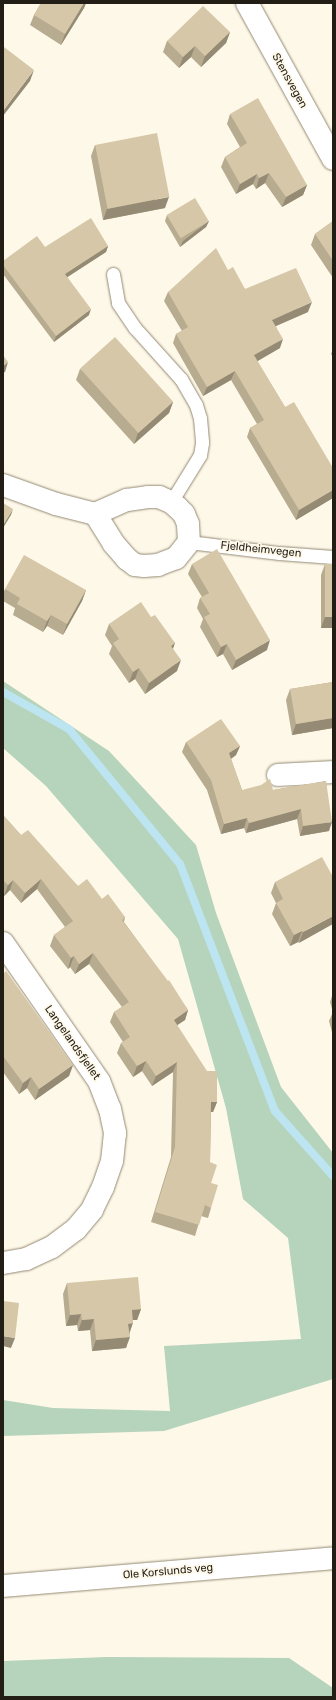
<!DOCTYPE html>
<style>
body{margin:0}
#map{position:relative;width:336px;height:1700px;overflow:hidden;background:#fef8e9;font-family:Rubik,sans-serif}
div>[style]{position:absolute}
.forest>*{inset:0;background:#b6d3bb}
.stream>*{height:8px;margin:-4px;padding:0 4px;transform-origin:4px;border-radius:4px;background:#bce5f1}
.roads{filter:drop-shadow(0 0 1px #938973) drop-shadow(0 0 1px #938973)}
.service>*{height:13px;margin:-6.5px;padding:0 6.5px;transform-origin:6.5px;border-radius:6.5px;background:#fff}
.minor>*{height:22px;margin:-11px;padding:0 11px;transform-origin:11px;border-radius:11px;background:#fff}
.tertiary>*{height:22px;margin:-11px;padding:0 11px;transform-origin:11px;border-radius:11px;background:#fff}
.wall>*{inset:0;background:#b7ab90}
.shaded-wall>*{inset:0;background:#958b75}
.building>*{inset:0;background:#d5c7a7;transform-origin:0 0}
span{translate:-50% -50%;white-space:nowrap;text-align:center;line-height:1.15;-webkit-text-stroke:3.5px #fef8e9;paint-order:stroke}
.street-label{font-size:11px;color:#221e15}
.frame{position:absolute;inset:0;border:4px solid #221e15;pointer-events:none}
</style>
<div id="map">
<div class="forest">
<i style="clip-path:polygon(3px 681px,109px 751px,196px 845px,216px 913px,281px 1087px,333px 1153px,333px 1379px,164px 1431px,3px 1436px,3px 1400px,53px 1408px,170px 1411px,164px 1346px,301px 1339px,288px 1238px,243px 1199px,226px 1108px,178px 939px,46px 786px,3px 748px)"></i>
<i style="clip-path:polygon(107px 1657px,289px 1658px,333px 1688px,333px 1697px,3px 1697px,3px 1661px)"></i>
</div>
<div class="stream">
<i style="left:3px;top:692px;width:76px;rotate:29.3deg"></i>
<i style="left:69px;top:729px;width:175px;rotate:50.6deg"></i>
<i style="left:180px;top:864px;width:265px;rotate:69deg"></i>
<i style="left:275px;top:1111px;width:87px;rotate:48.3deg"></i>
</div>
<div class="roads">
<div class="service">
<i style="left:113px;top:274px;width:29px;rotate:80deg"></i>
<i style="left:118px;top:303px;width:30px;rotate:56deg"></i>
<i style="left:135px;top:328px;width:69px;rotate:48deg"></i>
<i style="left:181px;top:379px;width:30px;rotate:60deg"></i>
<i style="left:196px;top:405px;width:14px;rotate:73deg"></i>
<i style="left:200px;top:418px;width:25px;rotate:85deg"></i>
<i style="left:202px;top:443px;width:12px;rotate:99deg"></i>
<i style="left:200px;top:455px;width:55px;rotate:121.7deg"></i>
<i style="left:189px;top:542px;width:91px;rotate:7deg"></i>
<i style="left:279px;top:553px;width:54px;rotate:4.2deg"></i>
</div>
<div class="minor">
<i style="left:247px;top:3px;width:178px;rotate:61.1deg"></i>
<i style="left:3px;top:485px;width:56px;rotate:19.7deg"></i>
<i style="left:56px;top:504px;width:40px;rotate:14.4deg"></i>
<i style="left:148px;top:497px;width:11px"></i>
<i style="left:159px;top:497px;width:13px;rotate:23deg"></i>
<i style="left:171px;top:502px;width:9px;rotate:41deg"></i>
<i style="left:178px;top:508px;width:8px;rotate:45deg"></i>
<i style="left:184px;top:514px;width:11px;rotate:68deg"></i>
<i style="left:188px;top:524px;width:18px;rotate:87deg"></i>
<i style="left:189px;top:542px;width:21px;rotate:129deg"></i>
<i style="left:176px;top:558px;width:19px;rotate:159deg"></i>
<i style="left:158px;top:565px;width:14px;rotate:176deg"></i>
<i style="left:144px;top:566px;width:9px;rotate:-174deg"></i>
<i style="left:135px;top:565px;width:10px;rotate:-143deg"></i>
<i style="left:127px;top:559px;width:20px;rotate:-131deg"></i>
<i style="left:114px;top:544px;width:36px;rotate:-122deg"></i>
<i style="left:95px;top:514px;width:35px;rotate:-24deg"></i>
<i style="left:127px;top:500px;width:21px;rotate:-8deg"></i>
<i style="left:278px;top:775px;width:55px;rotate:-3.1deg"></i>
<i style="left:3px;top:943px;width:168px;rotate:55.2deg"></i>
<i style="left:99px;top:1081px;width:30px;rotate:69deg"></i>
<i style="left:110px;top:1109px;width:25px;rotate:78deg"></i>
<i style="left:115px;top:1133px;width:28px;rotate:96deg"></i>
<i style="left:112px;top:1161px;width:28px;rotate:109deg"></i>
<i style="left:103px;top:1187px;width:25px;rotate:116deg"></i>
<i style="left:92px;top:1210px;width:25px;rotate:130deg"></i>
<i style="left:76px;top:1229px;width:30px;rotate:143deg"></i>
<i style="left:52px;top:1247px;width:29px;rotate:155deg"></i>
<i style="left:26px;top:1259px;width:23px;rotate:170deg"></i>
</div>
<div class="tertiary">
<i style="left:3px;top:1586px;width:331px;rotate:-4.8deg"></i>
</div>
</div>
<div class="wall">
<i style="clip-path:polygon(41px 3px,86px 3px,84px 8px,61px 45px,30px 25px,34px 15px)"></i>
<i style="clip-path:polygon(230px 32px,226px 43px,201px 67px,191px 57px,179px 68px,163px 52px,167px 41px)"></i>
<i style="clip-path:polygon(230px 114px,307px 185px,303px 195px,282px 207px,265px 183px,256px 189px,253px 184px,236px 194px,221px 167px,225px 157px,240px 147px,227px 124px)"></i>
<i style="clip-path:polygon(95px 145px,165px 208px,103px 220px,91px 156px)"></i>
<i style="clip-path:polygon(167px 215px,209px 221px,206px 227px,180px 247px,165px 221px)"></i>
<i style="clip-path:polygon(333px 221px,333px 278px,311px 245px,315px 234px)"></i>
<i style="clip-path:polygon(108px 246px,106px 252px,67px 277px,89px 315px,54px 342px,3px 274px,3px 261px,45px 247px)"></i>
<i style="clip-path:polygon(228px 270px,245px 289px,308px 312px,276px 326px,280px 348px,257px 361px,285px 407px,333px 468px,333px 498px,296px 520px,247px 437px,250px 428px,257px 424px,231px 380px,203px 396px,173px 343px,176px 334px,182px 331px,164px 301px,168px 292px)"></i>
<i style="clip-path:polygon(333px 349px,333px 357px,331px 354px)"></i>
<i style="clip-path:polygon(80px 369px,173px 402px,169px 413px,134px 444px,76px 380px)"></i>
<i style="clip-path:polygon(192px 564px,267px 650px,232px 670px,223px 654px,217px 657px,200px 627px,203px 619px,197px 608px,200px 598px,202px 597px,188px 574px)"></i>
<i style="clip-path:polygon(325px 564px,333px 628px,321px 628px,321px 575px)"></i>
<i style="clip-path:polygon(5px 589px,86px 590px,82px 601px,63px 635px,47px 626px,43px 632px,13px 615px,15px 608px,3px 601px,3px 594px)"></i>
<i style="clip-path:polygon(151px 617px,175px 643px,173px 648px,177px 671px,145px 694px,135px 679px,129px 683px,109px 654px,112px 646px,105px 635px,109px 624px)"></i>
<i style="clip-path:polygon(333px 682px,333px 728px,292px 735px,286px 700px,290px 689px)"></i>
<i style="clip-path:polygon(186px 742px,240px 746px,236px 755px,231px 759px,242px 790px,273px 790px,326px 781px,329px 831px,300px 836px,297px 819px,246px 833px,244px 828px,221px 834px,207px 790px,182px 752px)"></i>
<i style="clip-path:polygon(3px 815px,21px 835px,78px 886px,102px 899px,125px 917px,124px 922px,188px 1010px,185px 1020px,177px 1025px,217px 1102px,213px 1112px,211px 1112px,210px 1162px,211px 1183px,211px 1208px,208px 1218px,201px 1216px,195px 1236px,151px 1222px,171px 1157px,173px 1072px,152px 1086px,142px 1071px,133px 1077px,117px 1053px,121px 1043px,123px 1042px,110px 1022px,114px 1012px,122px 1007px,89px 964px,75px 974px,70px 967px,68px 969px,50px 946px,54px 935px,65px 927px,37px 889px,21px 903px,10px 890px,4px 896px,3px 895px)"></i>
<i style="clip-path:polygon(333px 877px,299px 943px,298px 942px,290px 946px,272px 914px,276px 903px,271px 893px,275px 882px)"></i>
<i style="clip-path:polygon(3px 974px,73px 1065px,69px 1076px,35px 1100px,27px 1088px,19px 1094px,3px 1072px)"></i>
<i style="clip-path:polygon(333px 993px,333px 1036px,329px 1021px,333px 1012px,330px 1002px)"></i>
<i style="clip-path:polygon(67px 1283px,141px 1309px,137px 1320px,133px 1320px,126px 1348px,92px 1351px,90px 1330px,78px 1331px,77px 1325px,66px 1326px,63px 1294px)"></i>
</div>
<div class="shaded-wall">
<i style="clip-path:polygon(84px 3px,86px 3px,84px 8px,61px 45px,65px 34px)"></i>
<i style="clip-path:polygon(230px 32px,226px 43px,201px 67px,205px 56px)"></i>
<i style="clip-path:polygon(195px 46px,191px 57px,179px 68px,183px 57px)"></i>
<i style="clip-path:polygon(34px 70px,30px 81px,3px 116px,3px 111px)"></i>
<i style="clip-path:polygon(269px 173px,265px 183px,256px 189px,259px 178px)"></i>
<i style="clip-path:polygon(257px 174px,253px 184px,236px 194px,240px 184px)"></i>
<i style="clip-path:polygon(307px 185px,303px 195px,282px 207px,286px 197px)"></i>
<i style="clip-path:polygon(169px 197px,165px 208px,103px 220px,107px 209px)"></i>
<i style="clip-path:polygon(209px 221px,206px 227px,180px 247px,183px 241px)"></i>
<i style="clip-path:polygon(108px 246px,106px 252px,63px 280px,65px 274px)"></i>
<i style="clip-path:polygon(312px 302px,308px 312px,269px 329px,272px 320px)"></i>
<i style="clip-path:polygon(91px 309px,89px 315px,54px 342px,56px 336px)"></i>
<i style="clip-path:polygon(283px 339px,280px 348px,251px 365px,254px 355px)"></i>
<i style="clip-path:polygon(8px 362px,5px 372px,3px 373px,3px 366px)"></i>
<i style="clip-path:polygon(235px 371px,231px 380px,203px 396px,207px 387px)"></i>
<i style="clip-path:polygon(173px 402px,169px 413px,134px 444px,138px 433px)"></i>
<i style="clip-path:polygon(333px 490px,333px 498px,296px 520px,299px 510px)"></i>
<i style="clip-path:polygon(13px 509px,11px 515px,3px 528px,3px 525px)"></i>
<i style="clip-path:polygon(86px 590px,82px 601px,63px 635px,67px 624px)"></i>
<i style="clip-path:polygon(51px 615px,47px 626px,43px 632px,47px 621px)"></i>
<i style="clip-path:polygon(325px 617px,333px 617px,333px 628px,321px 628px)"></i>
<i style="clip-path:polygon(270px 640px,267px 650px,232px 670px,236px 660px)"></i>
<i style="clip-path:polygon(175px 643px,171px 654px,171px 646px)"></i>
<i style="clip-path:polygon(227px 644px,223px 654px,217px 657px,221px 647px)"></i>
<i style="clip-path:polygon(181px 660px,177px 671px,145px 694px,149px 683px)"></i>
<i style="clip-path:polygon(139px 668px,135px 679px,129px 683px,133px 672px)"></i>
<i style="clip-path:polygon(333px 718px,333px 728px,292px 735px,296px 724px)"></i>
<i style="clip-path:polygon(240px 746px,236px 755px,225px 763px,229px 753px)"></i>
<i style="clip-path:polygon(301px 809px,297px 819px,246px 833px,249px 823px)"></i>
<i style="clip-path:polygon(247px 818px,244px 828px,221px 834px,224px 824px)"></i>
<i style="clip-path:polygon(332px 822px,329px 831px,300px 836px,303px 826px)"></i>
<i style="clip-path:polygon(41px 879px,37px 889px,21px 903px,25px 893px)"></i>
<i style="clip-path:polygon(13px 880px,10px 890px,4px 896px,8px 885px)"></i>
<i style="clip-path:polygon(333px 916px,333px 924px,299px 943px,303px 932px)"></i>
<i style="clip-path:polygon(302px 931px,298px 942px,290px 946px,294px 935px)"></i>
<i style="clip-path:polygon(93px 953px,89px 964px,75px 974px,79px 964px)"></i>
<i style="clip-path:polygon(74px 956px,70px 967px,68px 969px,71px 958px)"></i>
<i style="clip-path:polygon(188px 1010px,185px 1020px,170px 1030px,174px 1020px)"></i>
<i style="clip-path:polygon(146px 1061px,142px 1071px,133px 1077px,137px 1066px)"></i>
<i style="clip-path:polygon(177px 1062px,173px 1072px,152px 1086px,156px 1076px)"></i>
<i style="clip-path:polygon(73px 1065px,69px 1076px,35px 1100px,39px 1089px)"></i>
<i style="clip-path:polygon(31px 1077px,27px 1088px,19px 1094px,23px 1083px)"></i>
<i style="clip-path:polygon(211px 1102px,217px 1102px,213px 1112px,207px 1112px)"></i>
<i style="clip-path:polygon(141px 1309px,137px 1320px,128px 1320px,132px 1310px)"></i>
<i style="clip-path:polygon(81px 1314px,77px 1325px,66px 1326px,70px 1315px)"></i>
<i style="clip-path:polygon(94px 1319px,90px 1330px,78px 1331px,82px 1320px)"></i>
<i style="clip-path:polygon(133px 1323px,129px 1334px,128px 1324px)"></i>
<i style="clip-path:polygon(3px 1336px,15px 1338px,11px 1348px,3px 1346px)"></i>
<i style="clip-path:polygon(130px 1337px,126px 1348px,92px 1351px,96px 1340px)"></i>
</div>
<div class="building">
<i style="clip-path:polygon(41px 3px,84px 3px,65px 34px,34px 15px)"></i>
<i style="clip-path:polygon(203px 6px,230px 32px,205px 56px,195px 46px,183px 57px,167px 41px)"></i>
<i style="clip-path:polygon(4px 47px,34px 70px,3px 111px,3px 48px)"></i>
<i style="clip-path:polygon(258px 98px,307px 185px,286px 197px,269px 173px,259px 178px,257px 174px,240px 184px,225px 157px,247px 143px,230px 114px)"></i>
<i style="left:157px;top:133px;width:65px;height:63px;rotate:79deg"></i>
<i style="left:195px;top:198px;width:27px;height:33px;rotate:59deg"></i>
<i style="clip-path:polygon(91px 218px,108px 246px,65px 274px,91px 309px,56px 336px,3px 265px,3px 261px,37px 236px,45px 247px)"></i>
<i style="clip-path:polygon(333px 221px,333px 261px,315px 234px)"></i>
<i style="clip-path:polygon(216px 248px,228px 270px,233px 267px,245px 289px,296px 268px,312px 302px,272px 320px,283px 339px,254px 355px,285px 407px,294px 402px,333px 468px,333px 490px,299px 510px,250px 428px,264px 420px,235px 371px,207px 387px,176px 334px,188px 327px,168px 292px)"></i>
<i style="left:115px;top:337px;width:87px;height:47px;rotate:48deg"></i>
<i style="clip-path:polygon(3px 355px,8px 362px,3px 366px)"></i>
<i style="clip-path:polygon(3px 503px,13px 509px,3px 525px)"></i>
<i style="clip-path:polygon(217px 549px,270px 640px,236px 660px,227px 644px,221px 647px,204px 617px,210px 614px,200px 598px,209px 593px,192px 564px)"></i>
<i style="clip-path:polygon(24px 555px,86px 590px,67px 624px,51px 615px,47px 621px,17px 604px,20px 598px,5px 589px)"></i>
<i style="left:325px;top:564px;width:8px;height:53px"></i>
<i style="clip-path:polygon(141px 602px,151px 617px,155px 615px,175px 643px,171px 646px,181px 660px,149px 683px,139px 668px,133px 672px,113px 643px,119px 639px,109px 624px)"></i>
<i style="clip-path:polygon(333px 682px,333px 718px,296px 724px,290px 689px)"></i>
<i style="clip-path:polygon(221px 719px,240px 746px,229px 753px,242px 790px,261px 785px,270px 779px,273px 790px,326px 781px,332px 822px,303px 826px,301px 809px,249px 823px,247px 818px,224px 824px,211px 780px,186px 742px)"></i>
<i style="clip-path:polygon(3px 815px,21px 835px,28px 830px,78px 886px,87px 879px,102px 899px,108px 894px,125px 917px,122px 920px,168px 981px,169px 980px,188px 1010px,174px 1020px,207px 1071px,217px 1071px,217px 1102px,211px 1102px,210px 1162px,217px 1165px,211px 1183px,218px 1185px,211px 1208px,205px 1205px,199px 1225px,155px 1212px,175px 1147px,177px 1062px,156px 1076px,146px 1061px,137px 1066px,121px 1043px,130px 1037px,114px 1012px,129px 1002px,93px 953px,79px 964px,74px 956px,71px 958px,54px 935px,73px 921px,41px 879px,25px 893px,13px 880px,8px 885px,3px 880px)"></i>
<i style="clip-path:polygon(322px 857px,333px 877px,333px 916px,303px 932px,302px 931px,294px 935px,276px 903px,283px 899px,275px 882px)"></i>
<i style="clip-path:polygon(6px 971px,73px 1065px,39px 1089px,31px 1077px,23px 1083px,3px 1056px,3px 974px)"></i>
<i style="clip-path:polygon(138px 1277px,141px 1309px,132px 1310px,133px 1323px,128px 1324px,130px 1337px,96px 1340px,94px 1319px,82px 1320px,81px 1314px,70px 1315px,67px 1283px)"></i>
<i style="clip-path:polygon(3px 1301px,19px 1303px,15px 1338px,3px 1336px)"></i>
</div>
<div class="street-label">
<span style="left:289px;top:81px;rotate:61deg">Stensvegen</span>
<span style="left:261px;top:550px;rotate:6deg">Fjeldheimvegen</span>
<span style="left:72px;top:1043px;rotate:55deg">Langelandsfjellet</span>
<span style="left:168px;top:1572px;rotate:-5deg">Ole Korslunds veg</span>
</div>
<div class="frame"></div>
</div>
